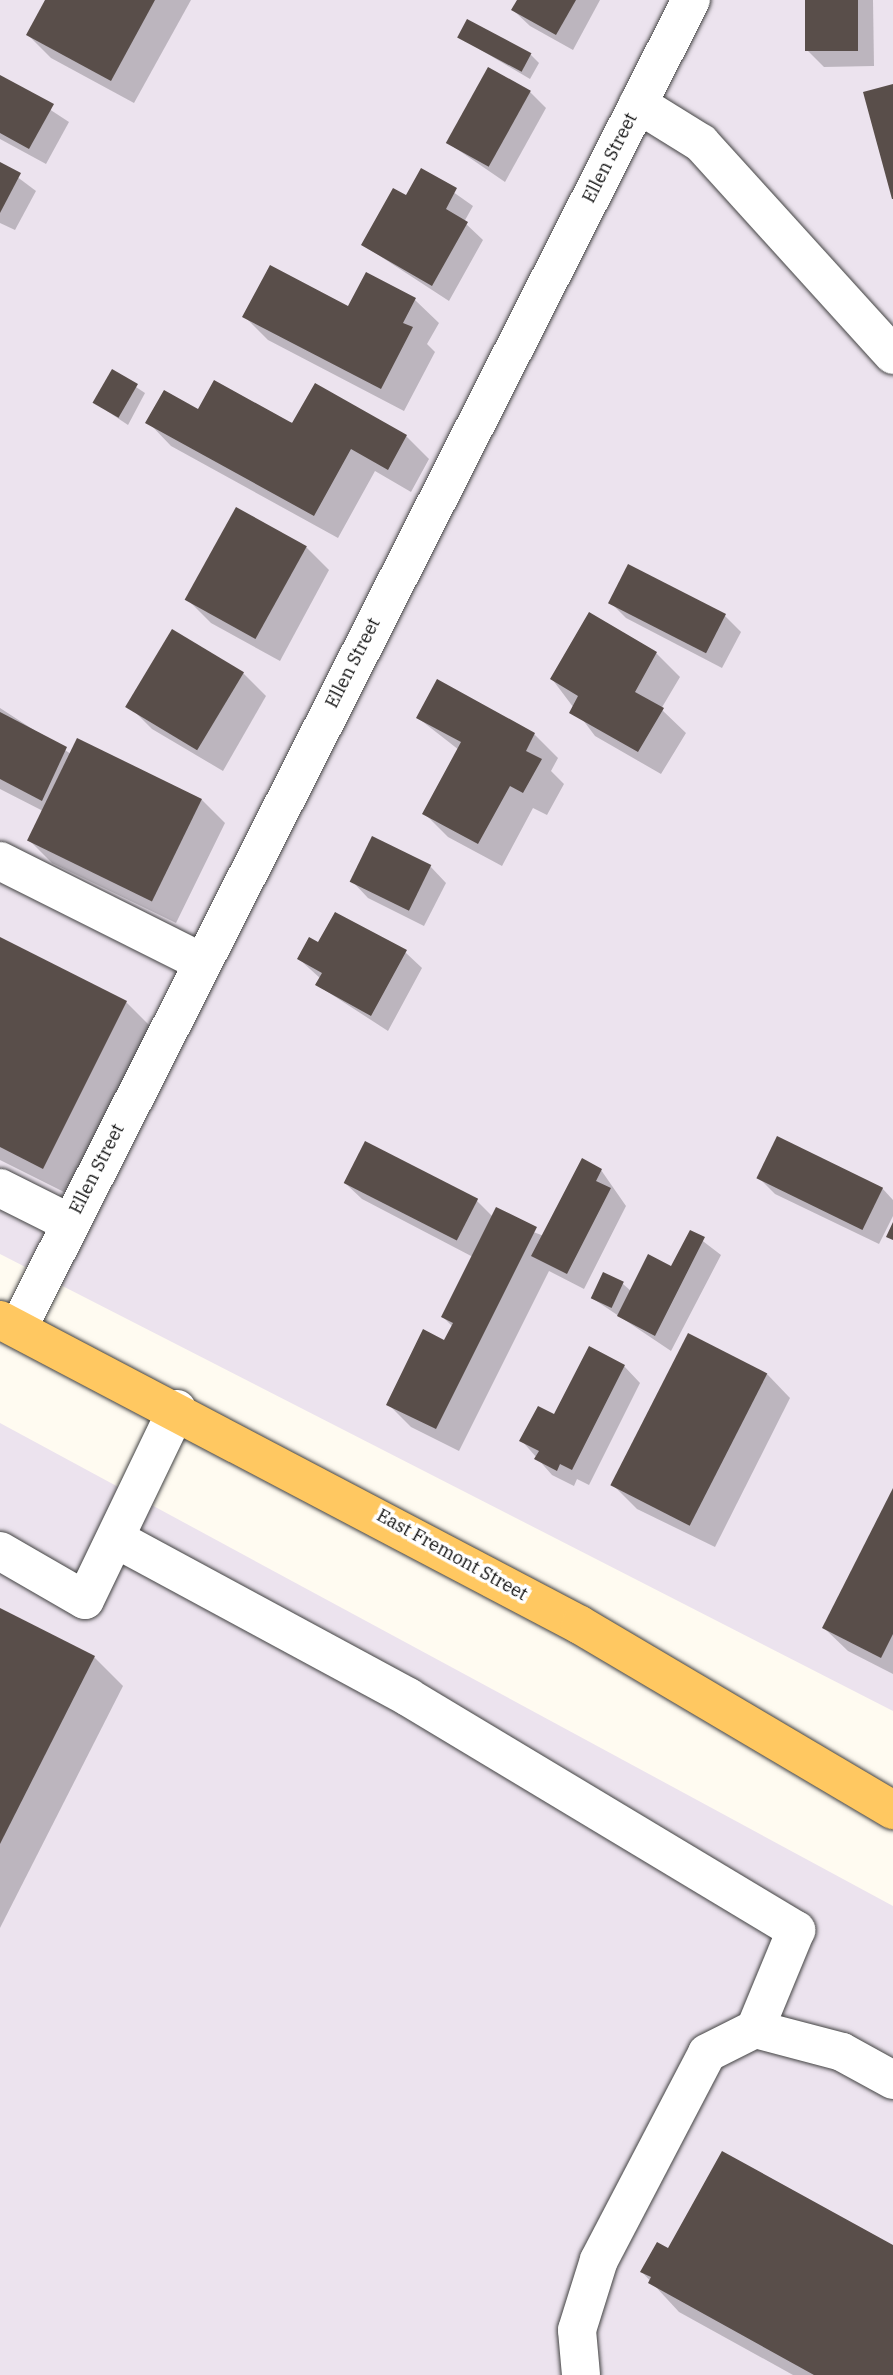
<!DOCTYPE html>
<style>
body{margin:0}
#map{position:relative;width:893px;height:2375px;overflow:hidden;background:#fffbf1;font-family:"IBM Plex Serif",serif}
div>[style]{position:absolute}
.industrial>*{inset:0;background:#ece3ee}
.shadow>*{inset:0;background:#0003}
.building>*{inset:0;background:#594e4a;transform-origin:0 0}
.roads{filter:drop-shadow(0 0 2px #424242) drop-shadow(0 0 2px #424242)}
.minor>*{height:38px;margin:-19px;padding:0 19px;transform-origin:19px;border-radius:19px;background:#fff}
.major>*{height:38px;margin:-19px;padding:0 19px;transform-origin:19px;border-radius:19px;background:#ffc861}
span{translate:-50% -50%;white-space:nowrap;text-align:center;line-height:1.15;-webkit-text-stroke:7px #fff;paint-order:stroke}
.street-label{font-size:18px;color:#0f0f0f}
</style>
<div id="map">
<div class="industrial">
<i style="clip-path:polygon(0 0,893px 0,893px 1711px,0 1254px)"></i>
<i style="clip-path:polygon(0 1423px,893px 1906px,893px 2375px,0 2375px)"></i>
</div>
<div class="shadow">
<i style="clip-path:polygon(47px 0,191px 0,134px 103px,51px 58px,28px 35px)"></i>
<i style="clip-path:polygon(519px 0,600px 0,573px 50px,530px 26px,513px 10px)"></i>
<i style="clip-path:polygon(807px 0,873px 0,874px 66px,824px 67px,808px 51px)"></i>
<i style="clip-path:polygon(459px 37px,531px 55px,539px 63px,530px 79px)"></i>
<i style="clip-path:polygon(0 77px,69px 122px,46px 164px,0 139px)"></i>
<i style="clip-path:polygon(530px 92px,546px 108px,505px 182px,448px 143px)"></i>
<i style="clip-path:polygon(0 164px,36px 191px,15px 230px,0 223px)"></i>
<i style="clip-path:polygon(422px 170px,473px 206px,464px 222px,483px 240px,449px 301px,363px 245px,407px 197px)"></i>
<i style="clip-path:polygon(367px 275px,415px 300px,439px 323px,427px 344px,435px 352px,404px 411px,268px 340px,244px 316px,349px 309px)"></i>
<i style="clip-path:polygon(112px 371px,145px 393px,128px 425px,95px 403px)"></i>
<i style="clip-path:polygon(199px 411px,406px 436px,429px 459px,411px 492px,375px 471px,338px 538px,171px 446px,148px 422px)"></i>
<i style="clip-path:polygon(306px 547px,329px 570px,280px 661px,211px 623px,188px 600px)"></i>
<i style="clip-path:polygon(610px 602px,725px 616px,741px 632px,722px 668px,626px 618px)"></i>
<i style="clip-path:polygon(589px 614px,656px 653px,680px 677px,661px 709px,686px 733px,661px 774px,595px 736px,552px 679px)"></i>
<i style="clip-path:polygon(243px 673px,266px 696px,223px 771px,152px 729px,129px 706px)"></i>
<i style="clip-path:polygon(438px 681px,534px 734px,558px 758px,551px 771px,564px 784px,547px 815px,533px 808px,502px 866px,448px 837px,425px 814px,459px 750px,418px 718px)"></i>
<i style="clip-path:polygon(0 708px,71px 754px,78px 740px,201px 799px,225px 823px,176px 923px,52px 863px,29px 840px,43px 811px,0 789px)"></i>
<i style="clip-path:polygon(430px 866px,446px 883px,424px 926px,368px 898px,352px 881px)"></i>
<i style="clip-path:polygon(0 939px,126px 1002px,155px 1031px,72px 1196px,0 1160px)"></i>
<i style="clip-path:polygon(319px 944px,405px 952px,422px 968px,388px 1031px,317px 985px,321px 979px,299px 959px)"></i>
<i style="clip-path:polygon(601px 1170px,626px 1206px,584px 1289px,549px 1271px,459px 1451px,411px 1427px,388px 1404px,445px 1342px,453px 1327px,443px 1317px,473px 1257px,362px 1199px,345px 1183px,477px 1201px,493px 1217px,544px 1236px)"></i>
<i style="clip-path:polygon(758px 1177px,882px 1188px,893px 1200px,893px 1216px,879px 1244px,775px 1194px)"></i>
<i style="clip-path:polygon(691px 1232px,721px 1255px,671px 1351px,592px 1298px,623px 1284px,631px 1291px,672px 1268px)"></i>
<i style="clip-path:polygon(624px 1366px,640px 1383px,589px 1485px,577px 1479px,574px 1486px,552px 1475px,522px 1441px)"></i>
<i style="clip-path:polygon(767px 1374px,790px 1398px,715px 1547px,637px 1509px,614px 1486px)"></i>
<i style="clip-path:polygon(893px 1492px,893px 1674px,848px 1651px,824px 1628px)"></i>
<i style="clip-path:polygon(0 1610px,94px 1657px,123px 1686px,0 1928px)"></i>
<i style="clip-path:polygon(893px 2247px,893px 2375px,793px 2375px,679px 2312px,642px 2272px,669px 2251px)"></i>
</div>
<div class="building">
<i style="clip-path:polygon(45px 0,155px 0,111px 81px,26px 35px)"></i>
<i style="clip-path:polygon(517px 0,576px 0,556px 35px,511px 10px)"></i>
<i style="left:805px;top:0;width:53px;height:51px"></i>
<i style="left:467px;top:19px;width:73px;height:21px;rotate:28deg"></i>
<i style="left:488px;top:67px;width:49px;height:87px;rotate:29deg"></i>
<i style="clip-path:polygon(0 75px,54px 104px,29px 149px,0 133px)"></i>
<i style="clip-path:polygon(893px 84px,893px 199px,892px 199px,863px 92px)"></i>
<i style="clip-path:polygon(0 162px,21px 173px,0 213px)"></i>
<i style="clip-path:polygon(421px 168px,457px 188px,446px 209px,468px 222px,432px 286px,361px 245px,393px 188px,406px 195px)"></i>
<i style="clip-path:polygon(270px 265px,348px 306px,366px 272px,416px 298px,403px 323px,413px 327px,381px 389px,242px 317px)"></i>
<i style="left:112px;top:369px;width:30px;height:39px;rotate:30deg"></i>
<i style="clip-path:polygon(214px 380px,292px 423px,315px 383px,407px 435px,388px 470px,351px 449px,314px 516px,145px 423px,164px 390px,198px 409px)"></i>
<i style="left:236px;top:507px;width:81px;height:106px;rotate:29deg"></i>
<i style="left:628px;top:564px;width:110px;height:44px;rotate:27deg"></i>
<i style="clip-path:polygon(589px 612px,657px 652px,635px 692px,664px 708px,638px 752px,569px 713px,578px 696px,550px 679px)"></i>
<i style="left:172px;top:629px;width:84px;height:91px;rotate:31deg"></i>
<i style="clip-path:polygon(437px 679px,535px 733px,526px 751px,542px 759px,523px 793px,510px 786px,478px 844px,422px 814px,461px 742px,416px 718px)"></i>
<i style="clip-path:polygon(0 712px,67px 747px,42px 801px,0 779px)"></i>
<i style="left:77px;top:738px;width:139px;height:114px;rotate:26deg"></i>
<i style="left:372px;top:836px;width:66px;height:51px;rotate:26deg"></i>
<i style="clip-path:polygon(335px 912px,407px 950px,371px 1016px,315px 985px,322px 973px,297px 959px,309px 937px,318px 942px)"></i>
<i style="clip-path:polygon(0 937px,127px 1001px,43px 1169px,0 1147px)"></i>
<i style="left:777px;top:1136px;width:118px;height:47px;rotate:26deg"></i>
<i style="left:365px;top:1141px;width:127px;height:47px;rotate:27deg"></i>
<i style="clip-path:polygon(582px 1158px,602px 1169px,596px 1181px,611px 1188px,567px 1274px,531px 1256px)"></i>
<i style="clip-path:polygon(496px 1207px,537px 1227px,436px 1429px,386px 1405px,423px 1329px,444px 1340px,453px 1323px,441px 1317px)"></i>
<i style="clip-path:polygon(893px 1222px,893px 1240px,886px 1237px)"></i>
<i style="clip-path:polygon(690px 1230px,705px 1237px,655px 1336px,617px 1316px,648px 1254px,671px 1266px)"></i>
<i style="left:603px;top:1272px;width:23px;height:29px;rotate:25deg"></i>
<i style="left:688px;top:1333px;width:89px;height:171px;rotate:27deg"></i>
<i style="clip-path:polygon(589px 1346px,625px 1365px,572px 1470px,560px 1464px,557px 1471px,534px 1459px,539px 1451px,519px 1441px,538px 1406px,554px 1414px)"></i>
<i style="clip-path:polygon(893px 1488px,893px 1634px,881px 1658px,822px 1628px)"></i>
<i style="clip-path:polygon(0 1608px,95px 1656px,0 1844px)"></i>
<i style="clip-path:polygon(722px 2151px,893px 2245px,893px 2375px,814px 2375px,648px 2283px,651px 2277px,640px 2272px,657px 2242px,668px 2248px)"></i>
</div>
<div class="roads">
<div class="minor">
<i style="left:638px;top:104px;width:74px;rotate:31.8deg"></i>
<i style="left:701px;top:143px;width:286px;rotate:47.8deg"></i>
<i style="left:0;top:861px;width:226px;rotate:26.6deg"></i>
<i style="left:0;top:1188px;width:78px;rotate:26.6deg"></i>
<i style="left:18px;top:1328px;width:1489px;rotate:-63.13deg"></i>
<i style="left:118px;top:1540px;width:330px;rotate:28.4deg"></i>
<i style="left:408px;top:1697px;width:453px;rotate:31deg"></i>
<i style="left:796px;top:1930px;width:107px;rotate:112.5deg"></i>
<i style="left:0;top:1551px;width:98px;rotate:30deg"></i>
<i style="left:85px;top:1600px;width:212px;rotate:-64.3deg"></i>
<i style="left:581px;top:2375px;width:45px;rotate:-95.1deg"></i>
<i style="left:577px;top:2330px;width:73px;rotate:-72.6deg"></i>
<i style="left:599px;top:2260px;width:233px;rotate:-62.4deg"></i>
<i style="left:707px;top:2053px;width:54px;rotate:-26.6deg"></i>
<i style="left:755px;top:2029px;width:90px;rotate:14.8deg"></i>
<i style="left:842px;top:2052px;width:58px;rotate:28.8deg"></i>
</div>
<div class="major">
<i style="left:0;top:1320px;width:655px;rotate:27.74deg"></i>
<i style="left:580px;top:1625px;width:364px;rotate:30.6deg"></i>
</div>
</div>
<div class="street-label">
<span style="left:610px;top:158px;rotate:-63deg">Ellen Street</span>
<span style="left:353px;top:663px;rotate:-63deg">Ellen Street</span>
<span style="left:97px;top:1169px;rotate:-63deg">Ellen Street</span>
<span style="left:452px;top:1555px;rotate:29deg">East Fremont Street</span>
</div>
</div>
